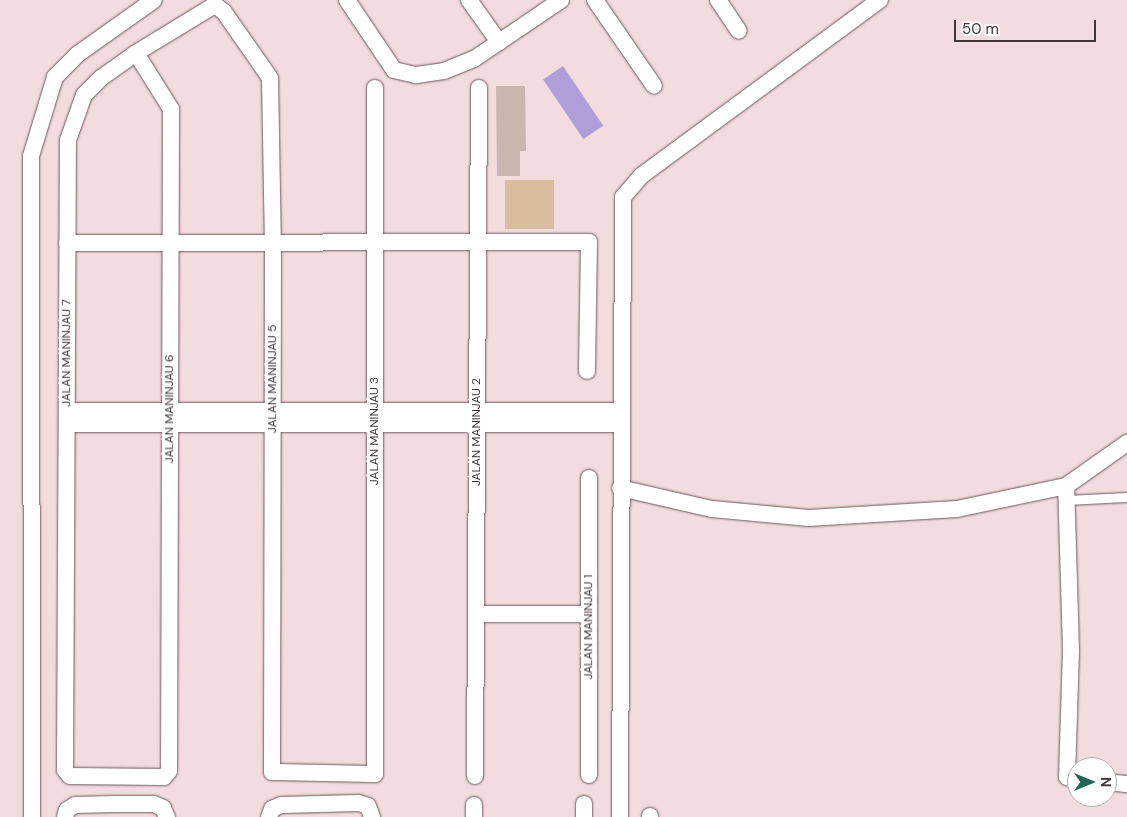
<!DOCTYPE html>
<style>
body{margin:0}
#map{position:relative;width:1127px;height:817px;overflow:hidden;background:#f2dce0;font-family:"DM Sans",sans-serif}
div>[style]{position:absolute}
.green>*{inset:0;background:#d8be9e;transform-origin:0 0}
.water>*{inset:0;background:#af9ed8;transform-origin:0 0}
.building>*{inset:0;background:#cab6af}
.roads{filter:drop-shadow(0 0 1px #6b585c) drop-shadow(0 0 1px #6b585c)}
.service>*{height:9px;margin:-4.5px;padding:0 4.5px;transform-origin:4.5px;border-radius:4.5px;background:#fff}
.minor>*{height:16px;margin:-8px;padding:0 8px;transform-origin:8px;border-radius:8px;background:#fff}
span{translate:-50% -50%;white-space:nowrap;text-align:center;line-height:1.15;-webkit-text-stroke:4.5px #fff;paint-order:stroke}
.street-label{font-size:12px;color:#3e3637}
.north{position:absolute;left:1067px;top:757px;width:50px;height:50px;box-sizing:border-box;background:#fff;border:1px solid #b2afaf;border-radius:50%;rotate:90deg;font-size:14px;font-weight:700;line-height:20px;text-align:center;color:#3e3637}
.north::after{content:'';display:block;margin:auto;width:18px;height:22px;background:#246656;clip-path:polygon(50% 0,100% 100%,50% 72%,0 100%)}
.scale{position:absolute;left:954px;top:20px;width:142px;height:22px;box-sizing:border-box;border:2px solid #3e3637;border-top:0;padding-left:6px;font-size:15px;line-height:18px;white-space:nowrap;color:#3e3637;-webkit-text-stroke:4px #fff;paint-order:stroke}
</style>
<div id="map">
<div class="green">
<i style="left:505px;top:180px;width:49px;height:49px"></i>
</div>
<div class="water">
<i style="left:563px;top:66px;width:72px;height:24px;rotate:56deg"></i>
</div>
<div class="building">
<i style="clip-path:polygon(496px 86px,525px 86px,526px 151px,520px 151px,520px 176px,497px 176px)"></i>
</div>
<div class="roads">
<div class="service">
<i style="left:1066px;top:500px;width:61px;rotate:-2.8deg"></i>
</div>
<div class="minor">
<i style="left:347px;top:0;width:84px;rotate:56.1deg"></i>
<i style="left:394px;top:70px;width:23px;rotate:13deg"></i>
<i style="left:416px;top:75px;width:28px;rotate:-8deg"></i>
<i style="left:444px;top:71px;width:32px;rotate:-22deg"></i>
<i style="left:474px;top:59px;width:105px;rotate:-34.1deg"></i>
<i style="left:469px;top:0;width:52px;rotate:54.5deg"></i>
<i style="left:595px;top:0;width:104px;rotate:55.5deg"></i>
<i style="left:718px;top:0;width:37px;rotate:56deg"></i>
<i style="left:136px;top:53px;width:66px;rotate:58deg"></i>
<i style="left:171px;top:109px;width:662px;rotate:90.17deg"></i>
<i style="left:169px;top:771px;width:8px;rotate:130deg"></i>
<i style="left:164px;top:777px;width:94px;rotate:-179.4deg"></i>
<i style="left:70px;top:776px;width:8px;rotate:-130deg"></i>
<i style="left:65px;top:770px;width:630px;rotate:-89.73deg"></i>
<i style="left:68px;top:140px;width:48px;rotate:-70.4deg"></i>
<i style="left:84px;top:95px;width:24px;rotate:-45deg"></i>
<i style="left:101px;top:78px;width:43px;rotate:-35.5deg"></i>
<i style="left:136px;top:53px;width:92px;rotate:-31.3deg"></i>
<i style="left:215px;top:5px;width:11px;rotate:38deg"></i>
<i style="left:224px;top:12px;width:80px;rotate:55.1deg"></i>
<i style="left:270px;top:78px;width:164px;rotate:89deg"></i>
<i style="left:273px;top:242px;width:530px;rotate:90.11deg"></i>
<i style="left:272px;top:772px;width:103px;rotate:1.1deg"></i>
<i style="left:375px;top:774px;width:686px;rotate:-90deg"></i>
<i style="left:67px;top:243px;width:522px;rotate:-0.11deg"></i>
<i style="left:589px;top:242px;width:129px;rotate:90.9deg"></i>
<i style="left:67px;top:411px;width:553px"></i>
<i style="left:67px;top:424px;width:553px"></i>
<i style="left:620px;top:488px;width:94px;rotate:12.9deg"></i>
<i style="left:712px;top:509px;width:97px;rotate:5.3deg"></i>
<i style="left:809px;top:518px;width:148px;rotate:-3.5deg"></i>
<i style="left:957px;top:509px;width:111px;rotate:-11.9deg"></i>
<i style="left:476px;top:614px;width:113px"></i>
<i style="left:589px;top:775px;width:297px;rotate:-90deg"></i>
<i style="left:475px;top:776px;width:688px;rotate:-89.67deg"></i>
<i style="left:1077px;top:779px;width:10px;rotate:-169deg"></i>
<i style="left:1067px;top:777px;width:127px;rotate:-88.2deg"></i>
<i style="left:1071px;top:650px;width:164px;rotate:-91.7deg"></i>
<i style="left:1066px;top:486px;width:75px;rotate:-35.2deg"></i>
<i style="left:1107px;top:782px;width:20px;rotate:6deg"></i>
<i style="left:32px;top:817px;width:661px;rotate:-90.09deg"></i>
<i style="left:31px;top:156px;width:83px;rotate:-73.1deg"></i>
<i style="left:55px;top:77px;width:33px;rotate:-45deg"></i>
<i style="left:78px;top:54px;width:93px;rotate:-35.4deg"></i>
<i style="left:65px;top:817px;width:7px;rotate:-74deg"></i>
<i style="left:67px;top:810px;width:9px;rotate:-32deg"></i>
<i style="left:75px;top:805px;width:40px;rotate:-1.4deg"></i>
<i style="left:115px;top:804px;width:39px"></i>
<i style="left:154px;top:804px;width:10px;rotate:24deg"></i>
<i style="left:163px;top:808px;width:10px;rotate:66deg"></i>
<i style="left:269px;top:817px;width:9px;rotate:-69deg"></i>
<i style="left:272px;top:809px;width:10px;rotate:-24deg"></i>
<i style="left:281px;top:805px;width:78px;rotate:-1.5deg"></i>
<i style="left:359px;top:803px;width:9px;rotate:18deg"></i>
<i style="left:368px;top:806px;width:12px;rotate:70deg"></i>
<i style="left:474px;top:817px;width:12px;rotate:-90deg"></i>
<i style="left:584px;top:817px;width:13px;rotate:-90deg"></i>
<i style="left:620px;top:817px;width:620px;rotate:-89.72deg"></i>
<i style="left:623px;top:197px;width:28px;rotate:-49deg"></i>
<i style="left:641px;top:176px;width:297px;rotate:-36.4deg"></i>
<i style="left:650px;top:817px;width:1px;rotate:-90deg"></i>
</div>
</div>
<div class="street-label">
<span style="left:67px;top:353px;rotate:-90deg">JALAN MANINJAU 7</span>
<span style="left:273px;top:379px;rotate:-90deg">JALAN MANINJAU 5</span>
<span style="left:170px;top:409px;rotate:-90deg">JALAN MANINJAU 6</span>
<span style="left:375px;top:431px;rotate:-90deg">JALAN MANINJAU 3</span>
<span style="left:477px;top:432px;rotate:-90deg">JALAN MANINJAU 2</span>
<span style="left:589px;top:627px;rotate:-90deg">JALAN MANINJAU 1</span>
</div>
<div class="north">N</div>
<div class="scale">50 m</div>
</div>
